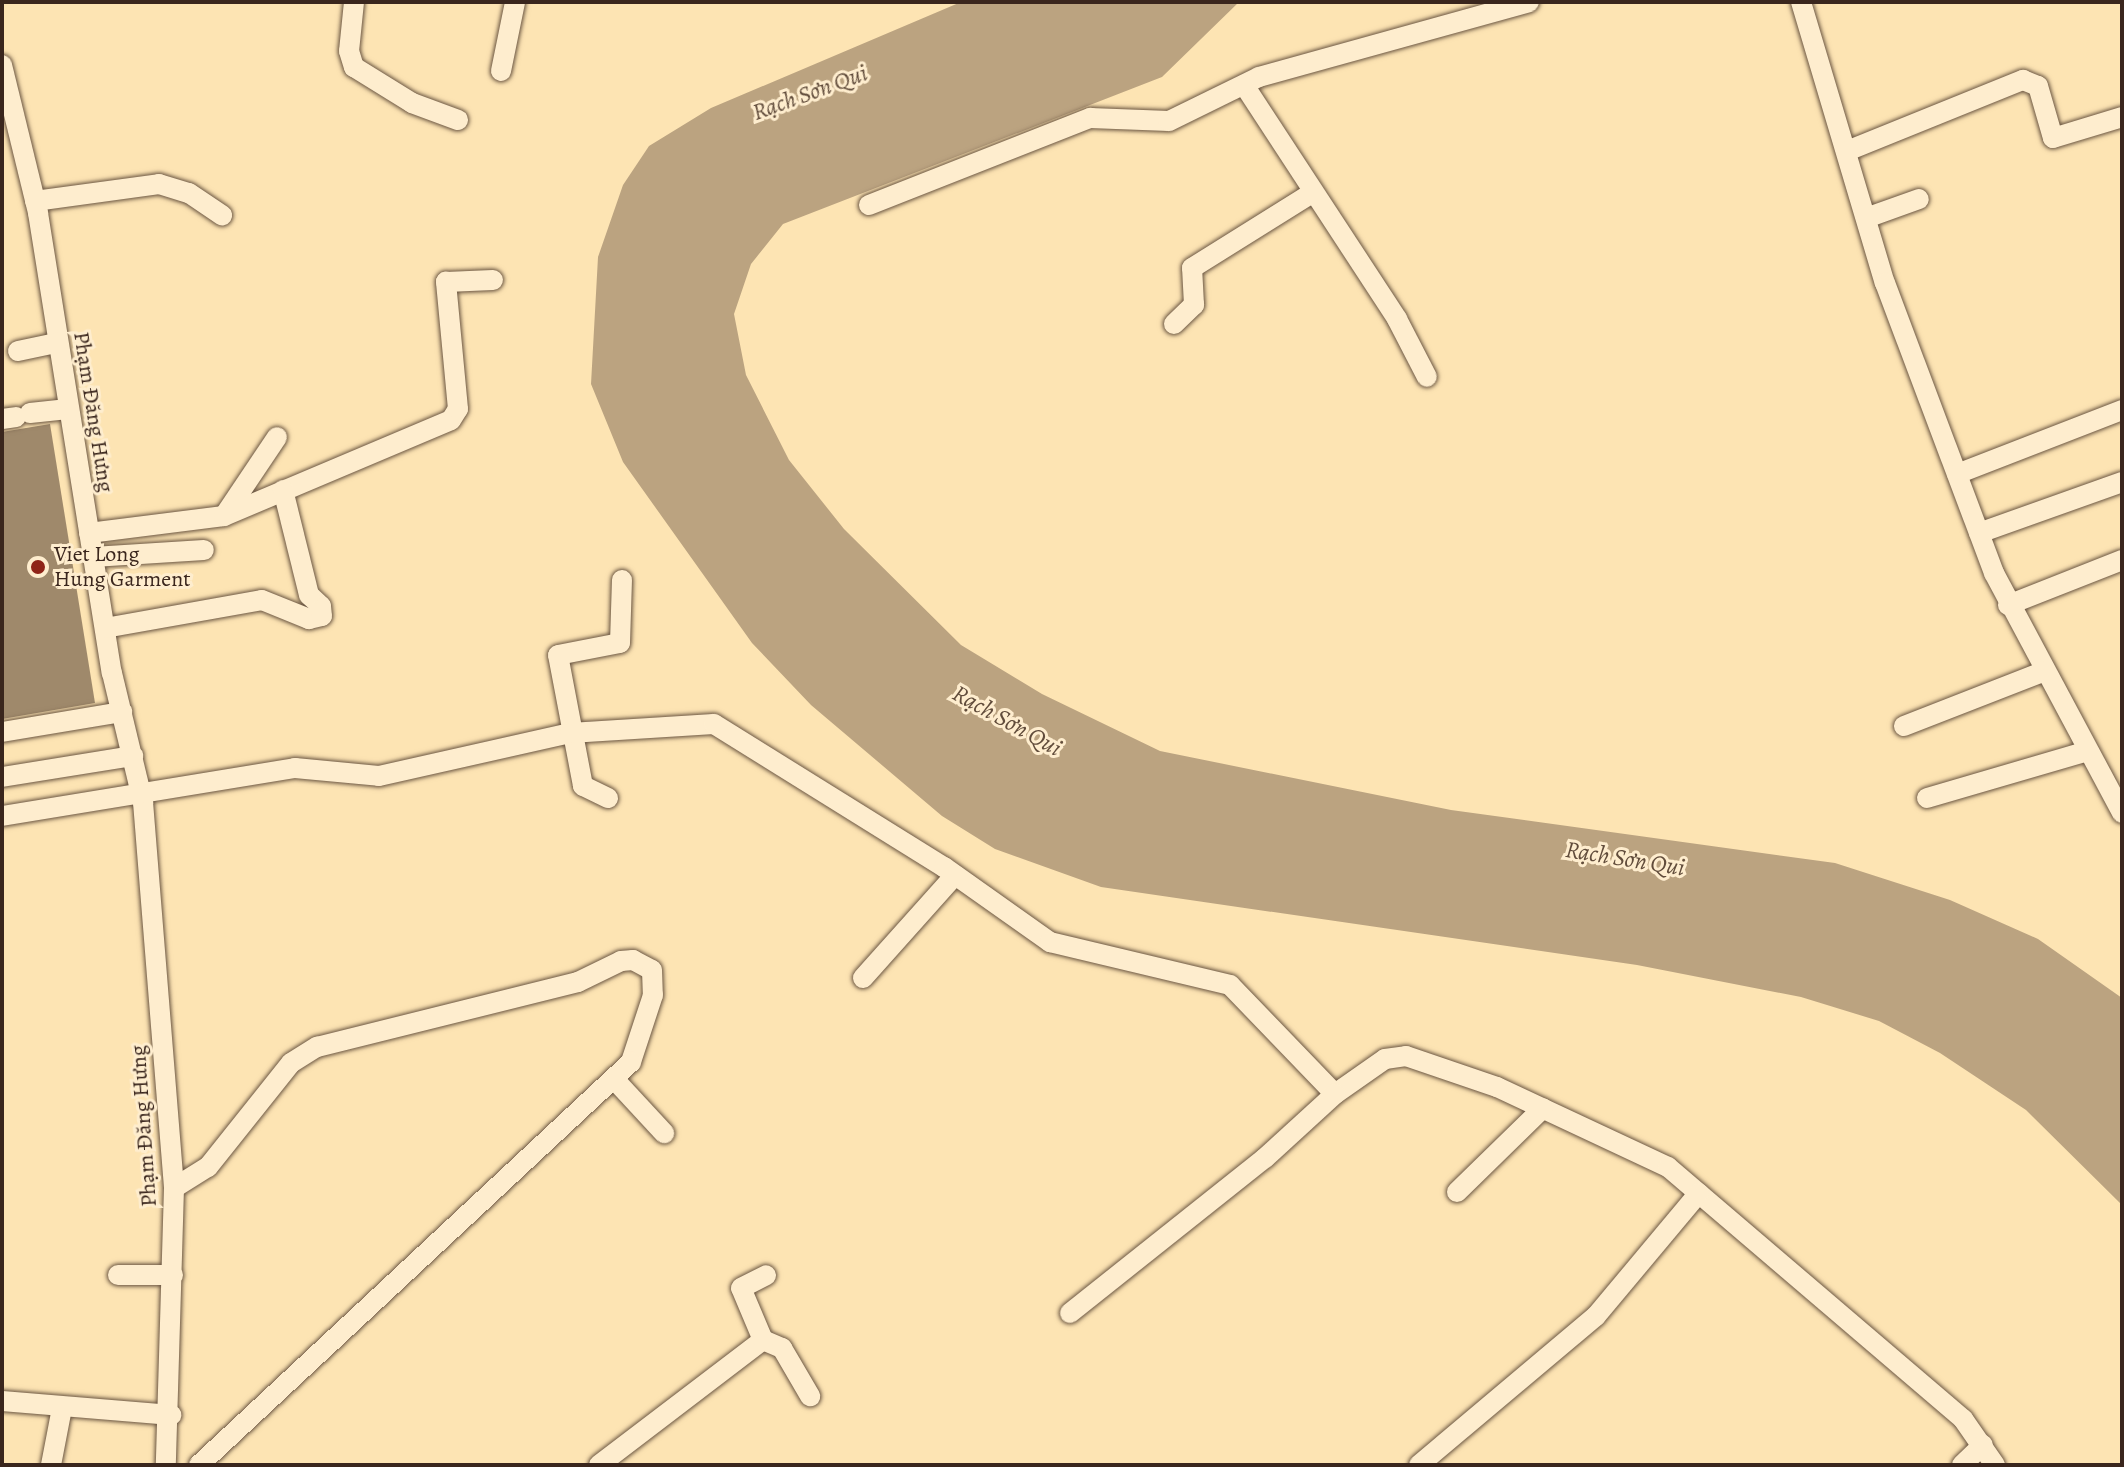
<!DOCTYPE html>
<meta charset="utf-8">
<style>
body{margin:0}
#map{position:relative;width:2124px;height:1467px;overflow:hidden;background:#fde4b3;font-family:Alegreya,serif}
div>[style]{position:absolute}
.water>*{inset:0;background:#bba380}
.building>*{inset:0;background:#9f896b}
.roads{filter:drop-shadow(0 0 2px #6b5642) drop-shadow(0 0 2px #6b5642)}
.minor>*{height:20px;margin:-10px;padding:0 10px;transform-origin:10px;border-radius:10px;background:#feedce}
.dots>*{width:22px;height:22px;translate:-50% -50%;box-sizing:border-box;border:4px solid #feedce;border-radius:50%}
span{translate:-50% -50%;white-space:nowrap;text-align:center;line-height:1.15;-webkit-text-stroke:6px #feedce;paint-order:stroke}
.street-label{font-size:22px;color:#3a261d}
.poi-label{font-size:22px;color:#3a261d}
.left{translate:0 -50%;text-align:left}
.water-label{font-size:24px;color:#614c3b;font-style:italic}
.frame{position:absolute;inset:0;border:4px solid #3a261d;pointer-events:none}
</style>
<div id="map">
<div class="water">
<i style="clip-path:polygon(961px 2px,1239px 2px,1162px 77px,783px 224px,751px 264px,734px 314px,746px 375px,789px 460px,844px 529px,961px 645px,1042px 694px,1160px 751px,1451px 810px,1835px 863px,1950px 900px,2038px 939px,2122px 998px,2122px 1205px,2026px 1110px,1940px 1053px,1879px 1021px,1801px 997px,1637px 965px,1101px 887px,995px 849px,942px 816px,811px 705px,752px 643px,623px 462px,591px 384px,598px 257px,623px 185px,649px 146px,711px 108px)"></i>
</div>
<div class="building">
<i style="clip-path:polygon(50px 424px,95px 703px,2px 719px,2px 432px)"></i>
</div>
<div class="roads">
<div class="minor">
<i style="left:354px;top:2px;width:49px;rotate:95.8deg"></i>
<i style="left:349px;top:51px;width:17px;rotate:73deg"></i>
<i style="left:354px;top:67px;width:68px;rotate:31.8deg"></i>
<i style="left:412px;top:103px;width:49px;rotate:20.3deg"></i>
<i style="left:1801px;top:2px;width:293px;rotate:73.4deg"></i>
<i style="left:1885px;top:283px;width:310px;rotate:69.4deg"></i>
<i style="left:1994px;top:573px;width:272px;rotate:61.9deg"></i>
<i style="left:2px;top:65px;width:152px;rotate:76.3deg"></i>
<i style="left:38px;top:213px;width:466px;rotate:80.9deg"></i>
<i style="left:112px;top:673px;width:133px;rotate:76.5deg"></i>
<i style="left:143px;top:802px;width:387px;rotate:85.4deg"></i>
<i style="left:174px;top:1188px;width:277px;rotate:91.7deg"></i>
<i style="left:501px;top:71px;width:70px;rotate:-78.5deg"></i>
<i style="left:1246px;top:88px;width:276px;rotate:56.8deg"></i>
<i style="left:1397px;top:319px;width:65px;rotate:62.7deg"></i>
<i style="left:1847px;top:151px;width:190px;rotate:-22deg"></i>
<i style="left:2023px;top:80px;width:16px;rotate:22deg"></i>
<i style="left:2038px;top:86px;width:54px;rotate:73.9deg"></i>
<i style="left:2053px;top:138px;width:72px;rotate:-16.9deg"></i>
<i style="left:35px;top:201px;width:125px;rotate:-7.8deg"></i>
<i style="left:159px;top:184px;width:31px;rotate:17deg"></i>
<i style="left:189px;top:193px;width:40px;rotate:34deg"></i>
<i style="left:869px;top:205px;width:238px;rotate:-21.5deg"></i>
<i style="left:1090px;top:118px;width:79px;rotate:2.2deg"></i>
<i style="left:1169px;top:121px;width:100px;rotate:-26.1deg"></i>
<i style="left:1259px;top:77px;width:280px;rotate:-15.5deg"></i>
<i style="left:1866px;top:218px;width:56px;rotate:-19.7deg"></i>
<i style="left:1174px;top:324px;width:28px;rotate:-44deg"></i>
<i style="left:1194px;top:305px;width:37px;rotate:-93deg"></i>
<i style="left:1192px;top:268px;width:142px;rotate:-32deg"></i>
<i style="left:18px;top:351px;width:40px;rotate:-12deg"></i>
<i style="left:30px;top:413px;width:38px;rotate:-6deg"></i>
<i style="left:2px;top:419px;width:14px;rotate:-8deg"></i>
<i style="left:1957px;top:474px;width:177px;rotate:-21.2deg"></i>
<i style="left:224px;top:516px;width:95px;rotate:-56.1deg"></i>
<i style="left:89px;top:533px;width:136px;rotate:-7.2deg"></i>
<i style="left:224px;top:516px;width:246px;rotate:-22.9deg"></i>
<i style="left:451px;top:420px;width:13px;rotate:-58deg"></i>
<i style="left:458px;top:409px;width:128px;rotate:-95.4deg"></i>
<i style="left:446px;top:282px;width:47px;rotate:-2.4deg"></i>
<i style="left:1979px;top:533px;width:152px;rotate:-19.6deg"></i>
<i style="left:93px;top:557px;width:111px;rotate:-3.6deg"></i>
<i style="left:2008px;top:605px;width:123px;rotate:-21.5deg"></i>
<i style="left:105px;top:628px;width:159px;rotate:-10.1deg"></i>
<i style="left:262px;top:600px;width:51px;rotate:22deg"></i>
<i style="left:309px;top:619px;width:13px;rotate:-13deg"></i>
<i style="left:322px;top:616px;width:10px;rotate:-96deg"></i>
<i style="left:321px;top:606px;width:16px;rotate:-137deg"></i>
<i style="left:309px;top:595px;width:108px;rotate:-103.9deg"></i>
<i style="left:1904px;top:726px;width:151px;rotate:-21.3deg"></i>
<i style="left:2px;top:732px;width:122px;rotate:-9.5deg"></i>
<i style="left:2px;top:777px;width:133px;rotate:-9.1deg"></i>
<i style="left:608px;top:798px;width:28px;rotate:-154deg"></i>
<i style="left:583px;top:786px;width:133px;rotate:-100.8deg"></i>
<i style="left:558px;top:655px;width:63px;rotate:-11deg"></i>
<i style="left:620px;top:643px;width:63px;rotate:-88.2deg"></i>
<i style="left:1927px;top:798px;width:168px;rotate:-16.3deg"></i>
<i style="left:2px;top:816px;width:297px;rotate:-9.3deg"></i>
<i style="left:295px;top:768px;width:84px;rotate:5.4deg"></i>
<i style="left:379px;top:776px;width:196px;rotate:-12.7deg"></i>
<i style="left:570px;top:733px;width:144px;rotate:-3.6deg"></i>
<i style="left:714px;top:724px;width:271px;rotate:31.9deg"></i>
<i style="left:944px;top:867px;width:130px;rotate:35.3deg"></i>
<i style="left:1050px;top:942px;width:185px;rotate:13.4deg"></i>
<i style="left:1230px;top:985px;width:151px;rotate:46.1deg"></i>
<i style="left:1335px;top:1094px;width:61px;rotate:-35deg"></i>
<i style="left:1385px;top:1059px;width:21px;rotate:-8deg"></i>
<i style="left:1406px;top:1056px;width:96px;rotate:18.8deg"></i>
<i style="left:1497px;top:1087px;width:189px;rotate:25.1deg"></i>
<i style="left:1668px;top:1167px;width:388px;rotate:40.5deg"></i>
<i style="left:1963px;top:1419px;width:56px;rotate:55.2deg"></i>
<i style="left:863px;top:978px;width:138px;rotate:-48.2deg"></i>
<i style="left:614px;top:1079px;width:74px;rotate:47.2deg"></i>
<i style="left:174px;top:1188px;width:40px;rotate:-32deg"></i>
<i style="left:208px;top:1167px;width:133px;rotate:-51.4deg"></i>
<i style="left:291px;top:1063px;width:31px;rotate:-32deg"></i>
<i style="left:317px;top:1047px;width:269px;rotate:-14deg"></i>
<i style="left:578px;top:982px;width:48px;rotate:-26deg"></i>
<i style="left:621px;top:961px;width:12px;rotate:-5deg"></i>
<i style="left:633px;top:960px;width:21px;rotate:28deg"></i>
<i style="left:652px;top:970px;width:25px;rotate:88deg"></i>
<i style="left:653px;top:995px;width:71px;rotate:108.2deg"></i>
<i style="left:631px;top:1062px;width:591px;rotate:136.99deg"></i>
<i style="left:1457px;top:1192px;width:120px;rotate:-44.3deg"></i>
<i style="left:118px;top:1275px;width:55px"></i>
<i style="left:1070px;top:1313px;width:249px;rotate:-38.5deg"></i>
<i style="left:1265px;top:1158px;width:95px;rotate:-42.4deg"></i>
<i style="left:763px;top:1340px;width:56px;rotate:-112.9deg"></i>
<i style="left:741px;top:1288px;width:28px;rotate:-27deg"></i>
<i style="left:2px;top:1401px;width:170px;rotate:4.7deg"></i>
<i style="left:51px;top:1465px;width:58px;rotate:-79.1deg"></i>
<i style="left:599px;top:1465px;width:206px;rotate:-37.3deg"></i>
<i style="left:763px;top:1340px;width:21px;rotate:23deg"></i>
<i style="left:782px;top:1348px;width:56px;rotate:59.7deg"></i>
<i style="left:1419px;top:1465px;width:231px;rotate:-40.1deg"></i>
<i style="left:1596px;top:1316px;width:160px;rotate:-50.1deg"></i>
<i style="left:1962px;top:1465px;width:29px;rotate:-44deg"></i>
</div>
</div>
<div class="dots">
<i style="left:38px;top:567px;background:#8f2418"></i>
</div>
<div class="street-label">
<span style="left:93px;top:412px;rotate:81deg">Phạm Đăng Hưng</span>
<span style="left:144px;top:1126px;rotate:-94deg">Phạm Đăng Hưng</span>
</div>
<div class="poi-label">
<span class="left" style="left:54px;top:567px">Viet Long<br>Hung Garment</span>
</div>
<div class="water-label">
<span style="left:810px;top:93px;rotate:-20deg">Rạch Sơn Qui</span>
<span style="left:1007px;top:721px;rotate:29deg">Rạch Sơn Qui</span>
<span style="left:1625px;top:859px;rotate:9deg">Rạch Sơn Qui</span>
</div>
<div class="frame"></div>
</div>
